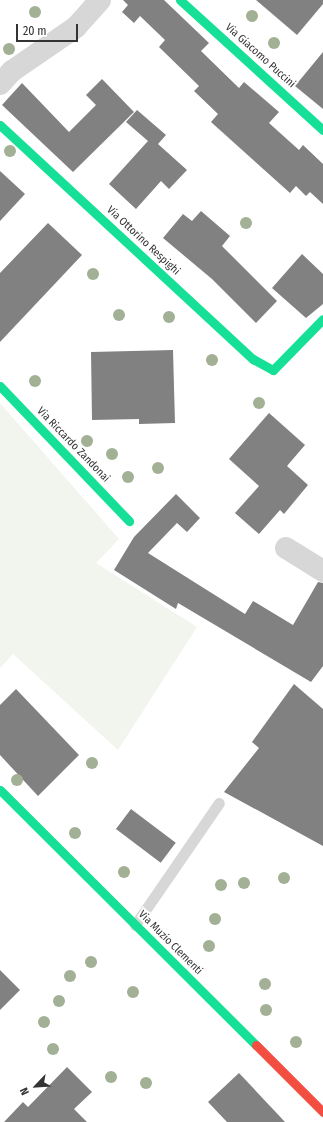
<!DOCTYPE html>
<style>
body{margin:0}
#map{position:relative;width:323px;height:1122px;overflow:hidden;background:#fff;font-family:"Fira Sans Condensed",sans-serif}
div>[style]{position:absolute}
.green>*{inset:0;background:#f1f5ed}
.building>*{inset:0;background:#818181;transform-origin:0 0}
.lane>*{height:11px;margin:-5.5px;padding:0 5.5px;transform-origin:5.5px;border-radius:5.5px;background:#d7d7d7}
.street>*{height:22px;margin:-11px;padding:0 11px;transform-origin:11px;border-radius:11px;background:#d7d7d7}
.fast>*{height:9px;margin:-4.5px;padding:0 4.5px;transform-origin:4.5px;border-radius:4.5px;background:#16e098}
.jam>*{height:9px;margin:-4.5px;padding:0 4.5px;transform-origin:4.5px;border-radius:4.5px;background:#f24e42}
.trees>*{width:12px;height:12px;margin:-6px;border-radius:50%;background:#a2b095}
span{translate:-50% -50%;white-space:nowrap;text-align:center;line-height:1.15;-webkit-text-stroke:4px #fff;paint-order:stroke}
.street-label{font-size:11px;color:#333}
.north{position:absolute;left:16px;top:1066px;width:40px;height:40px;-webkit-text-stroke:3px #fff;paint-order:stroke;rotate:245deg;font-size:11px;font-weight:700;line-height:16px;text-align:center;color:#333}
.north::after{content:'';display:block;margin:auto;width:14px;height:18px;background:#333;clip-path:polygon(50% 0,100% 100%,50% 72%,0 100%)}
.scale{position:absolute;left:16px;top:24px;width:62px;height:18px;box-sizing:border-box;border:2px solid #333;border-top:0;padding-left:5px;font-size:12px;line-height:14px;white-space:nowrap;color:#333;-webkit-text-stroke:3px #fff;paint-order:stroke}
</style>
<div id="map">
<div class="green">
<i style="clip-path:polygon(0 403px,119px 539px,96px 563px,197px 627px,118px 750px,13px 654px,0 668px)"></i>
</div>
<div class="building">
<i style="clip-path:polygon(123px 0,164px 0,209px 43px,201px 51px,239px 88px,244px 82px,279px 112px,269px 123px,299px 150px,303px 145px,323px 164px,323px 204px,310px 192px,306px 196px,296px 186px,290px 193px,211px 122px,218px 114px,194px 91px,199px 86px,159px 47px,165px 40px,140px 16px,134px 23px,122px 12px,128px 5px)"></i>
<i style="clip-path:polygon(256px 0,323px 0,323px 4px,297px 35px)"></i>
<i style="clip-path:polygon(323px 52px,323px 109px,295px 86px)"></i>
<i style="clip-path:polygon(102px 79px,134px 112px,73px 172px,2px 105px,22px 83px,69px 132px,96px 105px,86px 95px)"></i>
<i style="clip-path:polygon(137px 110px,166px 135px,158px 144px,187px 170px,169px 189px,161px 181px,136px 209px,109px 184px,148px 141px,126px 122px)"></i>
<i style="clip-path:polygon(0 171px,25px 194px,0 221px)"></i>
<i style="clip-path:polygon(201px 211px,230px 236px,222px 246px,277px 301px,256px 323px,212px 279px,163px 238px,183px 214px,192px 221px)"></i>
<i style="clip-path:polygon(48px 223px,82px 255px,0 342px,0 273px)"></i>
<i style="clip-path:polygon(302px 254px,323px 274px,323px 304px,306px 318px,272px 288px)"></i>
<i style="clip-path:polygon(173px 350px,175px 423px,139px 424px,139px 419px,92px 420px,91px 352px)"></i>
<i style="clip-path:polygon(269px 413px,305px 445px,287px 466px,308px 485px,284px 514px,280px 510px,259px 534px,235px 513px,259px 486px,229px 459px)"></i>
<i style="clip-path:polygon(176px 494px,200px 518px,187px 532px,177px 523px,148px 553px,245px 614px,253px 601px,293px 625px,318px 582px,323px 583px,323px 666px,311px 682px,178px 603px,176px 609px,114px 570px,134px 537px)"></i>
<i style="clip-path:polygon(294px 684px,323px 709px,323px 846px,224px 792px,259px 748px,252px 742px)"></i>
<i style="clip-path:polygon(16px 689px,79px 755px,38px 796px,0 755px,0 705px)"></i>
<i style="left:131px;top:809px;width:56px;height:25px;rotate:37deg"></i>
<i style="clip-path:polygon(0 970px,20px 990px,0 1010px)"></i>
<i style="clip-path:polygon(67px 1067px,92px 1092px,74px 1109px,87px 1122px,4px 1122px,23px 1102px,28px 1107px)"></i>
<i style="clip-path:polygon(239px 1073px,285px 1122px,227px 1122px,208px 1102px)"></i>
</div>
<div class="lane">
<i style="left:135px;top:925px;width:148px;rotate:-55.5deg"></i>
</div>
<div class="street">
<i style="left:0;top:84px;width:18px;rotate:-47deg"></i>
<i style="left:12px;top:71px;width:78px;rotate:-34.5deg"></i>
<i style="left:76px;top:27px;width:36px;rotate:-48deg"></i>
<i style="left:286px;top:548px;width:44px;rotate:31.9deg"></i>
</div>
<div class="fast">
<i style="left:180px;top:0;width:193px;rotate:42.3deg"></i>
<i style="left:0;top:125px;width:345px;rotate:42.8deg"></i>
<i style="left:253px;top:359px;width:23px;rotate:29deg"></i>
<i style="left:273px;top:370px;width:71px;rotate:-45.6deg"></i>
<i style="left:0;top:386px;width:187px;rotate:46.3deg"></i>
<i style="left:0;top:790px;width:361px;rotate:44.9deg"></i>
</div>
<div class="jam">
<i style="left:256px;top:1045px;width:95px;rotate:45deg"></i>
</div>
<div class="trees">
<i style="left:35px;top:12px"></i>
<i style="left:252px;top:16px"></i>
<i style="left:274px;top:43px"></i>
<i style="left:9px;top:49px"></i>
<i style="left:10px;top:151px"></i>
<i style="left:246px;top:223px"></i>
<i style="left:93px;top:274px"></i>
<i style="left:119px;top:315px"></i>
<i style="left:169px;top:317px"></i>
<i style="left:212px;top:360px"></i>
<i style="left:35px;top:381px"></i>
<i style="left:259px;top:403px"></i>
<i style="left:87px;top:441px"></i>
<i style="left:112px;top:454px"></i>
<i style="left:158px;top:468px"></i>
<i style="left:128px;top:477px"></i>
<i style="left:92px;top:763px"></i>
<i style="left:17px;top:780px"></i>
<i style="left:75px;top:833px"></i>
<i style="left:124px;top:872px"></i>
<i style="left:284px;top:878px"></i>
<i style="left:244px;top:883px"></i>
<i style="left:221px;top:885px"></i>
<i style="left:215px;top:919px"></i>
<i style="left:209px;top:946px"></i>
<i style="left:91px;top:962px"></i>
<i style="left:70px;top:976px"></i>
<i style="left:265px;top:984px"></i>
<i style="left:133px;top:992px"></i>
<i style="left:59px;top:1001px"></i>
<i style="left:266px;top:1010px"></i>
<i style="left:44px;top:1022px"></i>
<i style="left:296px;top:1042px"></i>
<i style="left:53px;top:1049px"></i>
<i style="left:111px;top:1077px"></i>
<i style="left:146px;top:1083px"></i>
</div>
<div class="street-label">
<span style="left:260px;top:56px;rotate:42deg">Via Giacomo Puccini</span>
<span style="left:143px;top:241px;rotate:43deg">Via Ottorino Respighi</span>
<span style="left:73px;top:445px;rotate:46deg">Via Riccardo Zandonai</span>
<span style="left:170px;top:943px;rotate:45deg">Via Muzio Clementi</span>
</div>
<div class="north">N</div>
<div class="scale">20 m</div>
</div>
